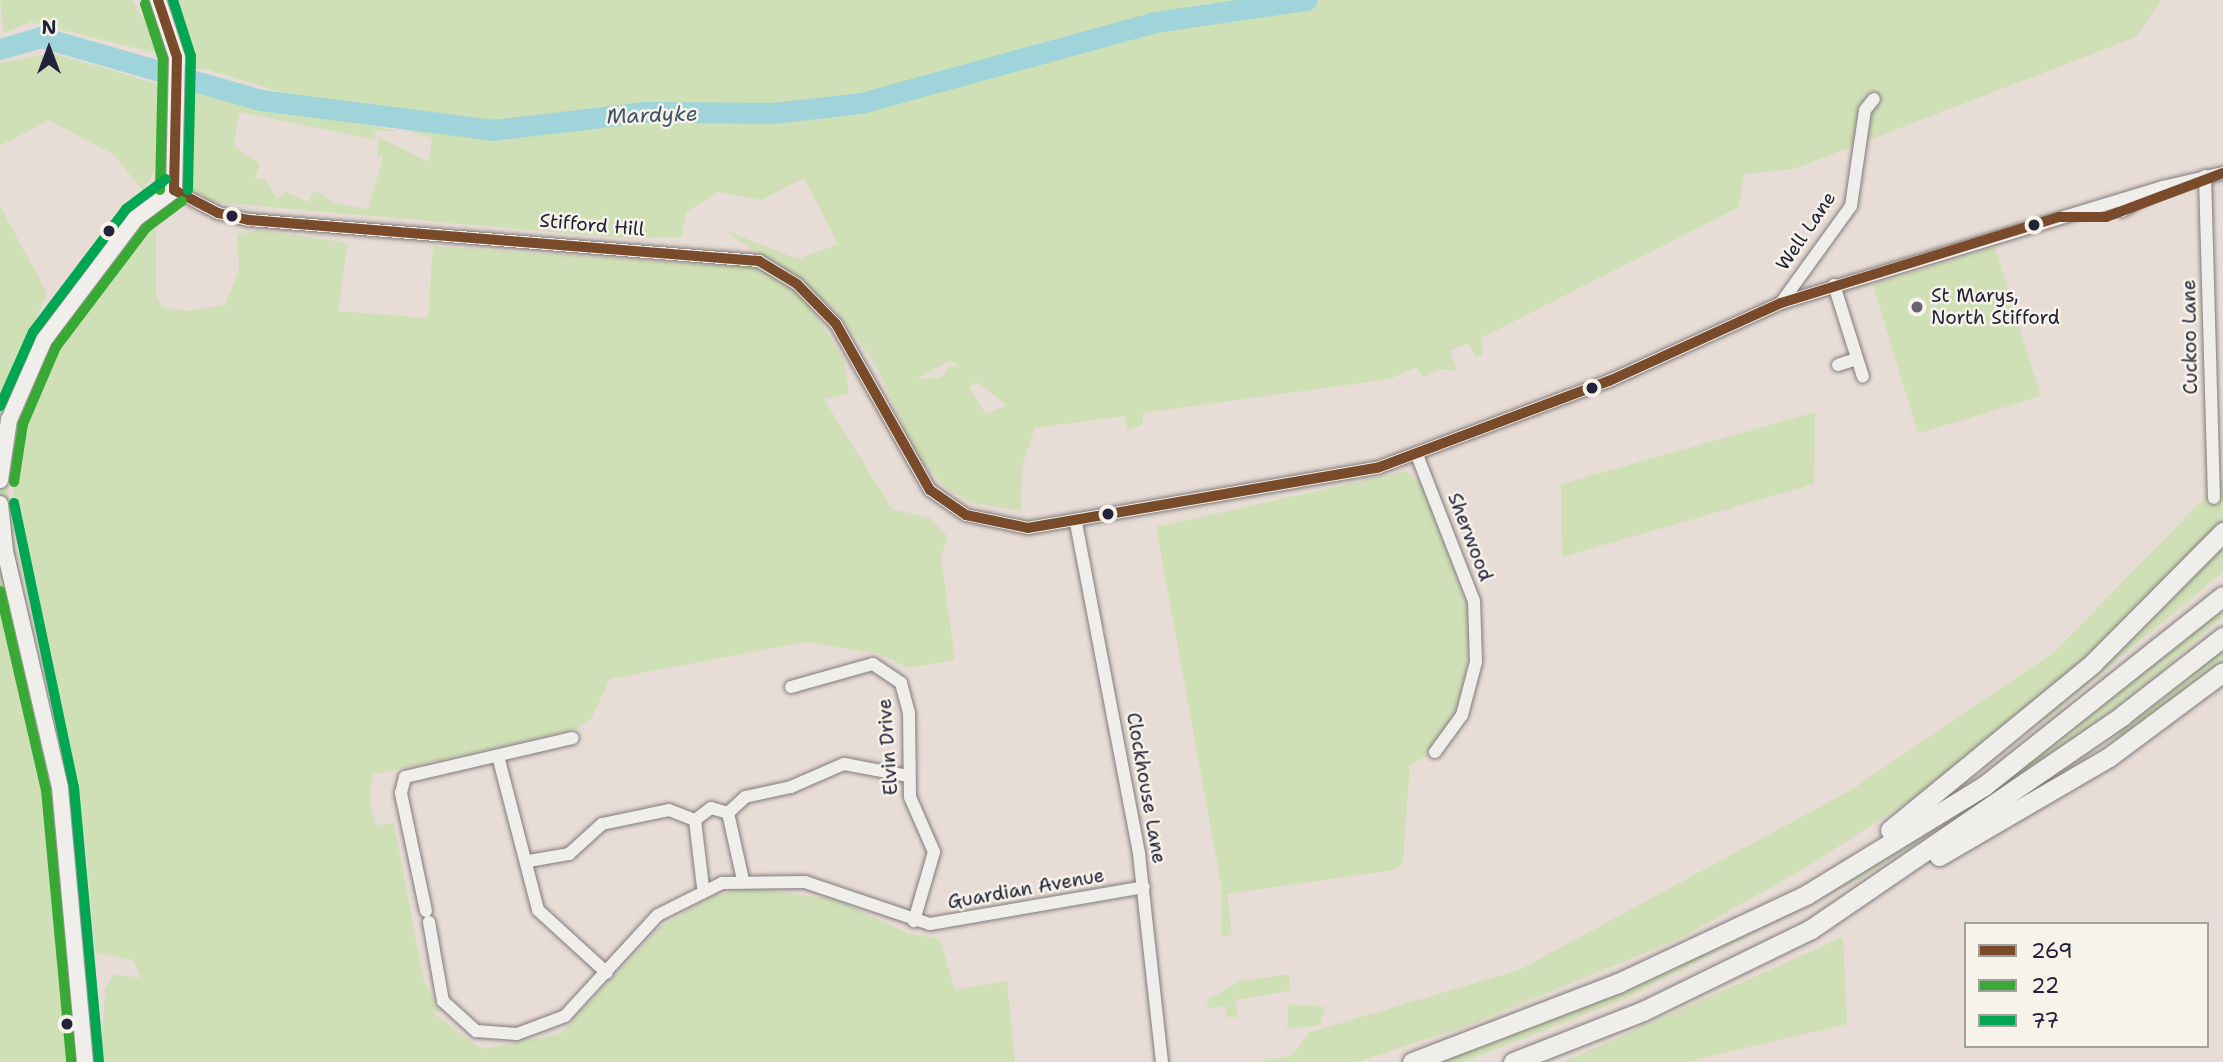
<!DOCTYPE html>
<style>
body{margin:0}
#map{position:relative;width:2223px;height:1062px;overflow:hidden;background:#e8ddd6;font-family:"Shantell Sans",sans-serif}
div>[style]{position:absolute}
.green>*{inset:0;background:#d0e0b6;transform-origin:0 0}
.river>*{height:21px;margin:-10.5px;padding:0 10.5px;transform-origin:10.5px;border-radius:10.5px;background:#9fd4db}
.roads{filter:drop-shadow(0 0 2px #807b7c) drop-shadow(0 0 2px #807b7c)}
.minor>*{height:12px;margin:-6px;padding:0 6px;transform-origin:6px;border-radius:6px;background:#f0eeea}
.major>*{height:16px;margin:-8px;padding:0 8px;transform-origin:8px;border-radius:8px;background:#f0eeea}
.highway>*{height:19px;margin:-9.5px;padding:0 9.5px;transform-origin:9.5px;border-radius:9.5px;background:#f0eeea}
.bus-1>*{height:10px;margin:-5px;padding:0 5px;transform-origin:5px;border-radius:5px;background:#7a4b2a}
.bus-2>*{height:10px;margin:-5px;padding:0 5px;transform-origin:5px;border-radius:5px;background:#39a935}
.bus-3>*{height:10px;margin:-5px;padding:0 5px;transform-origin:5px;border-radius:5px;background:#00a651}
.dots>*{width:19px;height:19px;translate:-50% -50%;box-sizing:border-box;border:4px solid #f7f3e8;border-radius:50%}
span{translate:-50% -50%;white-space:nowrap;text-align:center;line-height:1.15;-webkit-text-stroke:5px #f7f3e8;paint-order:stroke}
.street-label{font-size:19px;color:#22223b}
.poi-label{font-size:19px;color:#22223b}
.left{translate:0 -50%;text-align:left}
.water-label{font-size:21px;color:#3e566c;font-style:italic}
.legend{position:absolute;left:1964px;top:922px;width:245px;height:126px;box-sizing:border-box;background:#f7f3e8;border:2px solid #a29fa3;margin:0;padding:9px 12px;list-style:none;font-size:21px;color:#22223b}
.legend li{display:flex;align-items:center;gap:14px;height:35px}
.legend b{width:35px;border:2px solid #a29fa3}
.north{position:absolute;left:14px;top:14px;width:70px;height:70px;-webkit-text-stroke:5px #f7f3e8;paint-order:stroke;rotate:0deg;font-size:19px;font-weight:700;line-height:28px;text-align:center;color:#22223b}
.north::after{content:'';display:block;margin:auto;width:24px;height:32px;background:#22223b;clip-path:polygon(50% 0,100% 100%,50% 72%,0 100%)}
</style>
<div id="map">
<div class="green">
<i style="clip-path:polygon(0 0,131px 0,155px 36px,155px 53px,31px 22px,4px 33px)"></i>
<i style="clip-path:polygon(evenodd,169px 0,2162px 0,2136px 37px,1794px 169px,1744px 174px,1739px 207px,1481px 338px,1483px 356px,1475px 356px,1468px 343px,1450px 351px,1457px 371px,1439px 369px,1422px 378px,1417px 367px,1390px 379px,1143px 413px,1143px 424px,1128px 431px,1124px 416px,1035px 428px,1022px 467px,1021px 511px,972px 503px,947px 489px,916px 455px,876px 366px,836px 309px,724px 230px,798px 259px,838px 244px,804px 178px,761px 200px,718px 192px,686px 212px,682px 237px,620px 238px,212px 202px,182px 181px,190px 85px,398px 131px,375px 131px,376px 140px,239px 112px,234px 146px,260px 164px,255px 178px,265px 179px,277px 199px,286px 192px,309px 202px,313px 192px,323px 193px,332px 203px,368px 209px,383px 157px,377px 157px,379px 137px,429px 162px,432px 138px,205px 69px,185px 70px,177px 11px,169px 0,951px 360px,960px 367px,949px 366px,941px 378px,916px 379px,951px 360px,169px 0,977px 382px,1006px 405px,1006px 406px,986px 414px,969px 388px,977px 382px)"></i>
<i style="clip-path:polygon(52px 53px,165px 86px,159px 163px,143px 191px,114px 155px,49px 120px,0 146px,0 63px)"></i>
<i style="clip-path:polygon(0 206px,47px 293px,0 405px)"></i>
<i style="clip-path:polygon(156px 227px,156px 295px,162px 307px,189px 311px,225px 305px,239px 270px,237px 234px,260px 230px,348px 243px,338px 311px,428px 318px,433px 246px,710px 265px,737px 260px,769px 271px,802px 294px,845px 361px,849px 394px,824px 399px,855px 449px,892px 509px,930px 518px,948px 537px,941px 557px,955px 660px,908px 668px,879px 654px,805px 642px,610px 679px,591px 719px,576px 729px,372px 775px,370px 804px,376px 825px,394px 823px,424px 982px,440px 1012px,432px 1012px,481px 1049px,560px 1034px,660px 927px,710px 897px,749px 888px,833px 899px,908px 933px,940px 939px,955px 990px,1007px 981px,1015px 1062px,100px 1062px,105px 989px,114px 974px,141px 978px,133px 960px,95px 953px,86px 848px,19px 559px,12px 472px,21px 419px,57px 336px,137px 236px)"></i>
<i style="left:1995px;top:247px;width:156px;height:128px;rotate:73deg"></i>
<i style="clip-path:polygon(1815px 412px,1814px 484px,1562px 557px,1561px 484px)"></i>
<i style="clip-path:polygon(0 437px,48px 787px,74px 1062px,0 1062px)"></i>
<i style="clip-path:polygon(1406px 471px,1424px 487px,1472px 622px,1462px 697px,1430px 754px,1410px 765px,1403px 862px,1395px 870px,1227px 894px,1232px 935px,1221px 936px,1221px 885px,1156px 527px)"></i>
<i style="clip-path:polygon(2223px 479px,2223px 520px,2096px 649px,1927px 789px,1810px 865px,1681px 938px,1472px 1024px,1357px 1062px,1256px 1062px,1292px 1055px,1310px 1032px,1519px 970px,1851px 790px,2054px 652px)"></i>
<i style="clip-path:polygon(2223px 542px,2223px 572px,2040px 724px,2037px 721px)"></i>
<i style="clip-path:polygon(2223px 606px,2223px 617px,2140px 689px,2031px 770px,1858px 880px,1622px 1000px,1463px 1062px,1438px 1062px,1659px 974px,2010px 775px)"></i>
<i style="clip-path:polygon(2223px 648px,2223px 663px,2116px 741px,2114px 737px)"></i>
<i style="clip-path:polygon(1843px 937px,1847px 1024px,1686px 1062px,1563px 1062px)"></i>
<i style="clip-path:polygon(1289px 974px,1290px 991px,1235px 1000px,1238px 1017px,1227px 1017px,1225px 1005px,1208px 1009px,1207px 1000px,1240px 981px)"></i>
<i style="clip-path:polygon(1289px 1004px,1325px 1007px,1320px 1025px,1287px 1029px)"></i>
</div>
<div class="river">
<i style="left:0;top:49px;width:43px;rotate:-16.3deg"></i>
<i style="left:41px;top:37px;width:228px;rotate:16deg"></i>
<i style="left:260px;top:100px;width:235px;rotate:7.3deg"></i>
<i style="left:493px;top:130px;width:151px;rotate:-6.8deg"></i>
<i style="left:643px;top:112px;width:130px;rotate:0.4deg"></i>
<i style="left:773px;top:113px;width:89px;rotate:-6.5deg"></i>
<i style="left:861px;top:103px;width:305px;rotate:-15.4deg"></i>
<i style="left:1155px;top:22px;width:153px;rotate:-8.3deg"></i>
</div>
<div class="roads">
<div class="minor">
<i style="left:2205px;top:176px;width:322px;rotate:88.4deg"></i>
<i style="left:174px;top:190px;width:50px;rotate:27.6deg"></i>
<i style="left:218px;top:213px;width:32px;rotate:13deg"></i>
<i style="left:249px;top:220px;width:512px;rotate:4.6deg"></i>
<i style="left:759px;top:261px;width:44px;rotate:31.2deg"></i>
<i style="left:797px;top:284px;width:56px;rotate:45.7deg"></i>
<i style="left:836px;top:324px;width:191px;rotate:60.5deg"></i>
<i style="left:930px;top:490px;width:44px;rotate:34.8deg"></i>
<i style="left:966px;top:515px;width:63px;rotate:11.8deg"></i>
<i style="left:1028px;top:528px;width:354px;rotate:-9.8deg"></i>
<i style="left:1377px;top:468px;width:248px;rotate:-20.6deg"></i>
<i style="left:1609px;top:381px;width:189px;rotate:-24.4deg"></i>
<i style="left:1781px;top:303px;width:399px;rotate:-16.9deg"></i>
<i style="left:2122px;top:211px;width:48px;rotate:-30.3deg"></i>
<i style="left:2163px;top:187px;width:62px;rotate:-13.1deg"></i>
<i style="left:1834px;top:285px;width:96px;rotate:72.5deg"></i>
<i style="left:1781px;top:303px;width:120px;rotate:-54.2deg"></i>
<i style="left:1851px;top:206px;width:97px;rotate:-81.7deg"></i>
<i style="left:1865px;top:110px;width:14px;rotate:-51deg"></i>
<i style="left:1838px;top:365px;width:20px;rotate:-18deg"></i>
<i style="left:1417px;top:455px;width:157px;rotate:68.7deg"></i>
<i style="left:1474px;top:601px;width:61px;rotate:88.1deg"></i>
<i style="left:1476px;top:662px;width:55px;rotate:104.8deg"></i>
<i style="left:1462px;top:715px;width:46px;rotate:126.1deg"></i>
<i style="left:1076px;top:523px;width:337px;rotate:79.2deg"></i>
<i style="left:1139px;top:854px;width:209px;rotate:83.7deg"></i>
<i style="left:791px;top:687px;width:85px;rotate:-15.7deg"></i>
<i style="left:873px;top:664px;width:34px;rotate:34deg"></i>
<i style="left:901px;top:683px;width:31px;rotate:75deg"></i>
<i style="left:909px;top:713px;width:84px;rotate:89.3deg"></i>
<i style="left:910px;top:797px;width:60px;rotate:66.4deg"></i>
<i style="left:934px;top:852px;width:72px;rotate:106.2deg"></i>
<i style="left:498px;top:756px;width:159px;rotate:75.4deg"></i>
<i style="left:538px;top:910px;width:93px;rotate:42.4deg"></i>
<i style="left:728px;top:813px;width:69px;rotate:77.4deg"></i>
<i style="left:695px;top:820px;width:67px;rotate:83.2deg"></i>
<i style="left:529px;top:861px;width:41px;rotate:-9.9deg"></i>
<i style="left:569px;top:854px;width:45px;rotate:-42.3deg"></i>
<i style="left:602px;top:824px;width:68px;rotate:-11.8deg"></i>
<i style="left:669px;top:810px;width:28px;rotate:21deg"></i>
<i style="left:695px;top:820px;width:20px;rotate:-37deg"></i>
<i style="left:711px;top:808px;width:18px;rotate:16deg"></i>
<i style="left:728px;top:813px;width:23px;rotate:-43deg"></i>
<i style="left:745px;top:797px;width:47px;rotate:-12.3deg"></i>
<i style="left:791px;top:787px;width:58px;rotate:-23.5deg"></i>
<i style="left:844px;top:764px;width:65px;rotate:10.6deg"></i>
<i style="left:426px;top:911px;width:121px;rotate:-102deg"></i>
<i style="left:401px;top:793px;width:16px;rotate:-76deg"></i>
<i style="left:405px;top:777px;width:172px;rotate:-13.1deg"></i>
<i style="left:429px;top:922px;width:80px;rotate:80deg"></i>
<i style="left:443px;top:1001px;width:45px;rotate:42.3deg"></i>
<i style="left:476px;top:1031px;width:41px;rotate:4.2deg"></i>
<i style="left:517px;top:1034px;width:51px;rotate:-20.6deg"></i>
<i style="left:565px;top:1016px;width:137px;rotate:-47.4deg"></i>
<i style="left:658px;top:915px;width:72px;rotate:-26.6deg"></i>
<i style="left:722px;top:883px;width:83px;rotate:-0.7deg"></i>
<i style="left:805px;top:882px;width:132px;rotate:18.6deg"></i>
<i style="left:930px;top:924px;width:217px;rotate:-9.8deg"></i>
</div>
<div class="major">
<i style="left:0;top:480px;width:61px;rotate:-81.5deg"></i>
<i style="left:9px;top:420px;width:87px;rotate:-66.4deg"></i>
<i style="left:44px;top:340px;width:153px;rotate:-53deg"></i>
<i style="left:136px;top:218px;width:47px;rotate:-36.4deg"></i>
<i style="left:174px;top:190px;width:133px;rotate:-88.7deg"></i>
<i style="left:177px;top:57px;width:60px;rotate:-108.4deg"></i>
<i style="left:0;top:504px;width:47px;rotate:83.9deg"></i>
<i style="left:5px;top:551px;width:243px;rotate:76.9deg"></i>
<i style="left:60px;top:788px;width:275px;rotate:84.8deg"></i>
</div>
<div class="highway">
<i style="left:1890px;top:830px;width:263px;rotate:-39.4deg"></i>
<i style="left:2093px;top:663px;width:185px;rotate:-45.2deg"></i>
<i style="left:1939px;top:856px;width:197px;rotate:-30.2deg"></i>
<i style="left:2109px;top:757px;width:142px;rotate:-36.7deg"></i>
<i style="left:1412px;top:1062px;width:221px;rotate:-21deg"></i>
<i style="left:1618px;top:983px;width:208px;rotate:-25.1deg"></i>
<i style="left:1806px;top:895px;width:209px;rotate:-31.5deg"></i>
<i style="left:1984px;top:786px;width:305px;rotate:-38.5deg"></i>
<i style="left:1513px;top:1062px;width:140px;rotate:-21.4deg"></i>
<i style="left:1643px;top:1011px;width:187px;rotate:-26deg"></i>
<i style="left:1811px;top:929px;width:378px;rotate:-34.4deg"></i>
<i style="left:2123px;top:715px;width:127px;rotate:-38deg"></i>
</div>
</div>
<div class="bus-1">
<i style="left:158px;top:0;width:60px;rotate:71.6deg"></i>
<i style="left:177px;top:57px;width:133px;rotate:91.3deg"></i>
<i style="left:174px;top:190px;width:50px;rotate:27.6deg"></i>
<i style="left:218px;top:213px;width:32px;rotate:13deg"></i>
<i style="left:249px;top:220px;width:512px;rotate:4.6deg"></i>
<i style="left:759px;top:261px;width:44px;rotate:31.2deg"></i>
<i style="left:797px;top:284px;width:56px;rotate:45.7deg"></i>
<i style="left:836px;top:324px;width:191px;rotate:60.5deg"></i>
<i style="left:930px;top:490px;width:44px;rotate:34.8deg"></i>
<i style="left:966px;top:515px;width:63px;rotate:11.8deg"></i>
<i style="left:1028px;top:528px;width:354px;rotate:-9.8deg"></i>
<i style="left:1377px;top:468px;width:248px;rotate:-20.6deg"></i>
<i style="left:1609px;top:381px;width:189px;rotate:-24.4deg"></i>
<i style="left:1781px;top:303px;width:291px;rotate:-17.2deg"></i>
<i style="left:2059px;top:217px;width:47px"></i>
<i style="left:2106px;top:217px;width:125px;rotate:-20.6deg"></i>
</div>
<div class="bus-2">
<i style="left:145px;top:4px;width:58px;rotate:71.9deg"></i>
<i style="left:163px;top:59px;width:131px;rotate:91.3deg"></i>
<i style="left:14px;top:482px;width:59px;rotate:-81.2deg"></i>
<i style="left:23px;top:424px;width:84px;rotate:-66.8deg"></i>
<i style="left:56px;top:347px;width:149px;rotate:-52.9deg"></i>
<i style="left:146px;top:228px;width:45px;rotate:-36.9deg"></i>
<i style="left:0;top:591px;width:204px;rotate:77deg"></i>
<i style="left:46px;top:790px;width:273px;rotate:84.7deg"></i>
</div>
<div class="bus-3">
<i style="left:173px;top:0;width:59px;rotate:72.2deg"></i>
<i style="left:191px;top:56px;width:134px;rotate:91.3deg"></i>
<i style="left:0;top:406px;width:81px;rotate:-66deg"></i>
<i style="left:33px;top:332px;width:154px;rotate:-52.9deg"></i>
<i style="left:126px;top:209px;width:50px;rotate:-36.9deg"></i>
<i style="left:14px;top:503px;width:290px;rotate:78.1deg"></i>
<i style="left:74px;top:787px;width:275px;rotate:84.8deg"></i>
</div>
<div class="dots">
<i style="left:232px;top:216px;background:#22223b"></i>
<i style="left:2034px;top:225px;background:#22223b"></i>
<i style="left:109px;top:231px;background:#22223b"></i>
<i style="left:1917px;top:307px;background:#676371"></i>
<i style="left:1592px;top:388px;background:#22223b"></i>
<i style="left:1108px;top:514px;background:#22223b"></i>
<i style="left:67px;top:1024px;background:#22223b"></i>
</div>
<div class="street-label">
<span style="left:592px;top:225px;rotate:5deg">Stifford Hill</span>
<span style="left:1806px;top:231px;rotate:-56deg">Well Lane</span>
<span style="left:2190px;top:337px;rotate:-91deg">Cuckoo Lane</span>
<span style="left:1470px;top:537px;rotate:69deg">Sherwood</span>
<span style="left:888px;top:747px;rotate:-94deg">Elvin Drive</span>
<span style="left:1146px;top:788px;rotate:80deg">Clockhouse Lane</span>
<span style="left:1026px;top:889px;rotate:-10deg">Guardian Avenue</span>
</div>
<div class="poi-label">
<span class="left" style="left:1931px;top:307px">St Marys,<br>North Stifford</span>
</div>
<div class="water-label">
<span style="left:652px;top:115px;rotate:-2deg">Mardyke</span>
</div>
<ul class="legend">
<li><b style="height:9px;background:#7a4b2a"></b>269</li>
<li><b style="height:9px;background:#39a935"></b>22</li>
<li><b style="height:9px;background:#00a651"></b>77</li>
</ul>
<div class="north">N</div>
</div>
